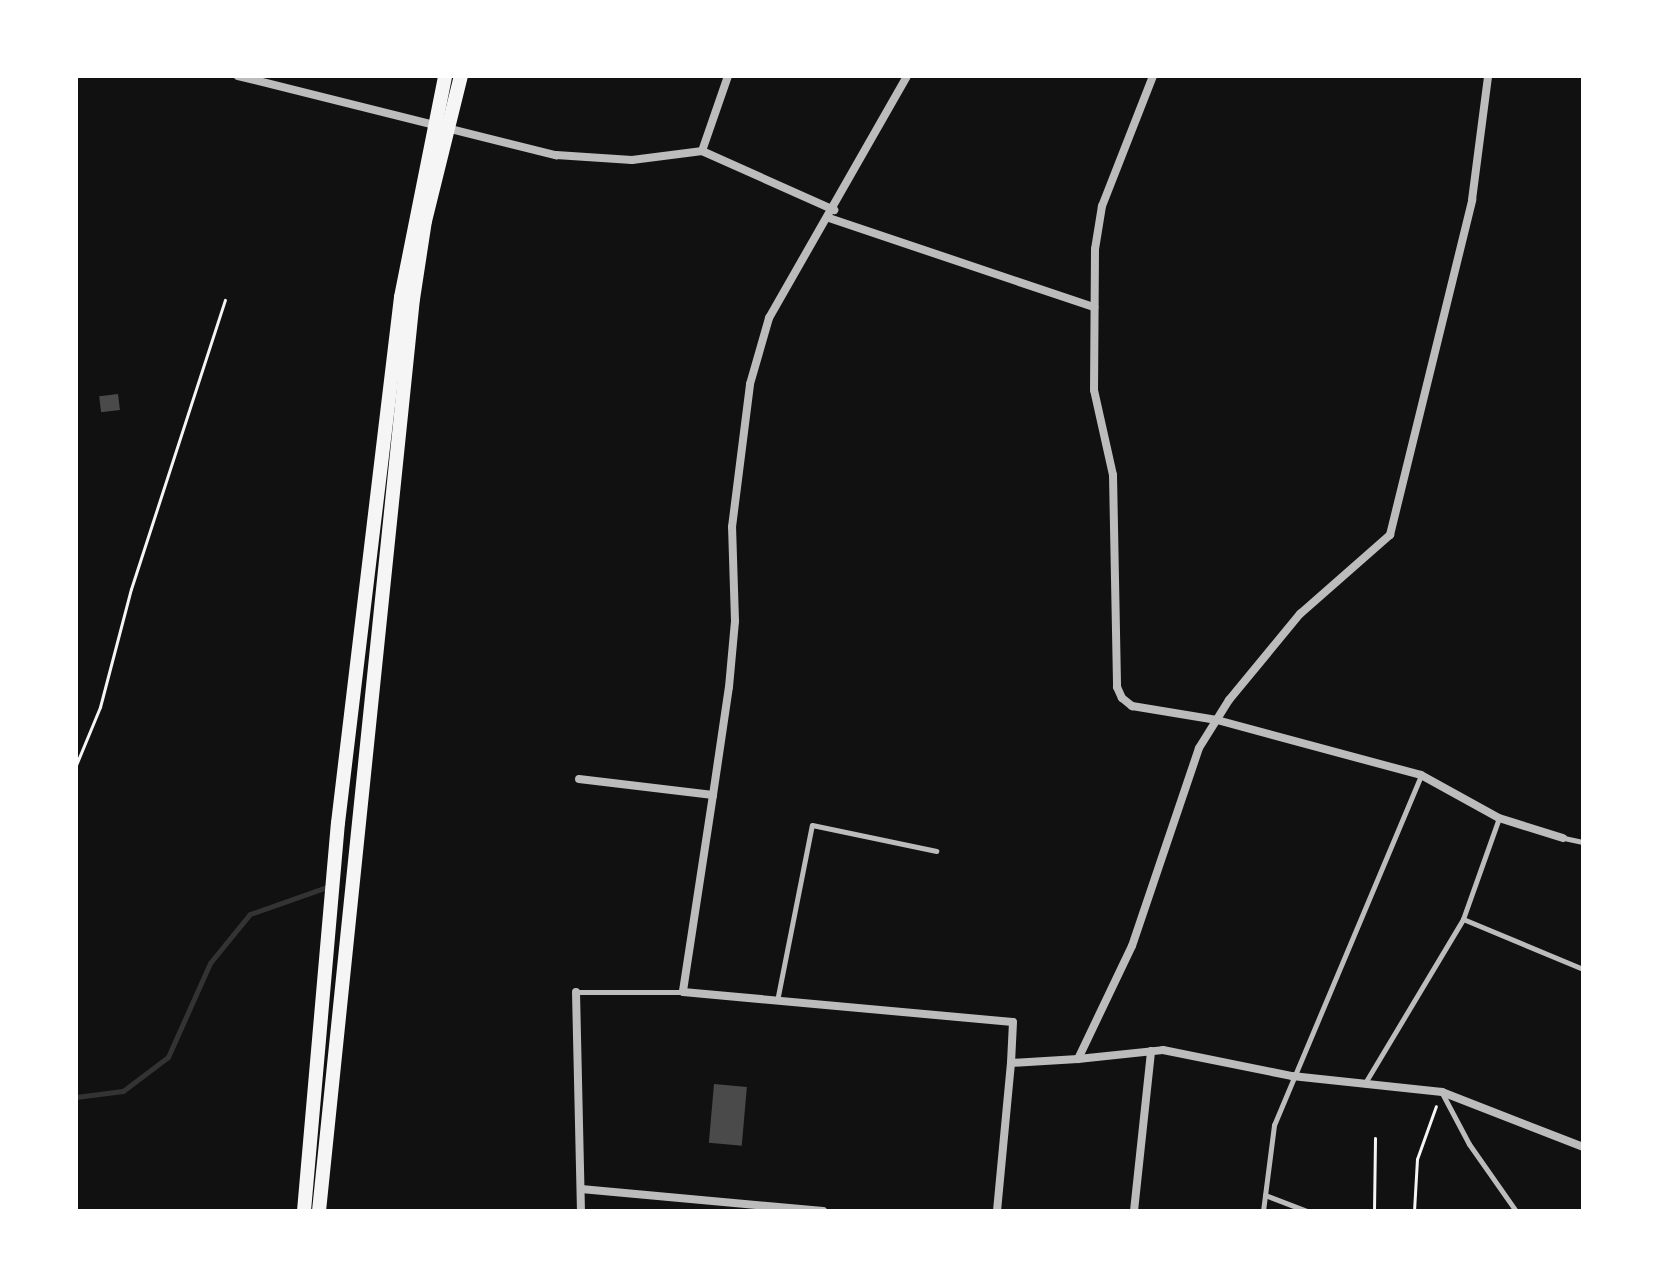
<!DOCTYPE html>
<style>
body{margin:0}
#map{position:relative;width:1659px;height:1287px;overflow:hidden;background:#111;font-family:Quicksand,sans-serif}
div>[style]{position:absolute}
.stream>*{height:5px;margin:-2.5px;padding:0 2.5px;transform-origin:2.5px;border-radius:2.5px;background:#333}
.building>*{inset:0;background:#4a4a4a;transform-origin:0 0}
.path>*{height:3px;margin:-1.5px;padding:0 1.5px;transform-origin:1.5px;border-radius:1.5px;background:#f5f5f5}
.service>*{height:5px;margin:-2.5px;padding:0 2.5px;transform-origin:2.5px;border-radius:2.5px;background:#bcbcbc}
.minor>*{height:8px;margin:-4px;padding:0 4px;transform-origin:4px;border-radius:4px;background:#bcbcbc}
.primary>*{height:14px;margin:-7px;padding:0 7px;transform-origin:7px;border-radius:7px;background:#f5f5f5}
span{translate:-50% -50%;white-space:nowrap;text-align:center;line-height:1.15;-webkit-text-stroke:6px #fff;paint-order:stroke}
.frame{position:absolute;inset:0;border:78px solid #fff;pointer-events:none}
</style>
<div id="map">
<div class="stream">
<i style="left:76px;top:1097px;width:47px;rotate:-7.3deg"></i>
<i style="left:123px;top:1091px;width:56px;rotate:-37.1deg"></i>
<i style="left:168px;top:1057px;width:103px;rotate:-65.9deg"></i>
<i style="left:210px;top:963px;width:63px;rotate:-50.8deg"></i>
<i style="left:250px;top:914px;width:82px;rotate:-19.3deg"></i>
</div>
<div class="building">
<i style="left:118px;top:394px;width:16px;height:19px;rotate:83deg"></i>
<i style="left:714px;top:1084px;width:33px;height:59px;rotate:5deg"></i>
</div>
<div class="path">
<i style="left:76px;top:765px;width:63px;rotate:-67.5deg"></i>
<i style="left:100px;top:707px;width:122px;rotate:-75.3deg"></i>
<i style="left:131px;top:589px;width:304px;rotate:-72deg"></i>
<i style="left:1374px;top:1211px;width:40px"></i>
<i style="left:1414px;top:1211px;width:52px;rotate:-86.7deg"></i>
<i style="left:1417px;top:1159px;width:56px;rotate:-70.3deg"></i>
<i style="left:1374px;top:1211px;width:73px;rotate:-89.2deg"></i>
</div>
<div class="service">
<i style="left:1564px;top:838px;width:19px;rotate:12deg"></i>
<i style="left:1463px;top:919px;width:130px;rotate:22.6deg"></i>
<i style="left:576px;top:992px;width:106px"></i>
<i style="left:777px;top:1001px;width:179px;rotate:-78.8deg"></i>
<i style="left:812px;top:825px;width:127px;rotate:11.8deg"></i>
<i style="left:1365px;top:1083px;width:191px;rotate:-59.1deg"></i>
<i style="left:1463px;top:919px;width:107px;rotate:-70.4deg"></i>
<i style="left:1442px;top:1093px;width:58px;rotate:62.1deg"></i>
<i style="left:1469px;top:1144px;width:82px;rotate:55deg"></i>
<i style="left:1265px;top:1195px;width:45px;rotate:20.9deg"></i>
<i style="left:1263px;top:1211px;width:87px;rotate:-82.7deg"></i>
<i style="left:1274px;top:1125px;width:380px;rotate:-67.2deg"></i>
</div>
<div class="minor">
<i style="left:238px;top:76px;width:328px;rotate:14deg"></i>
<i style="left:556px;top:155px;width:76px;rotate:3.8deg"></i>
<i style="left:632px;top:160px;width:71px;rotate:-7.3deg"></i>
<i style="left:702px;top:151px;width:79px;rotate:-70.9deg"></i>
<i style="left:1153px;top:76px;width:140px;rotate:111.4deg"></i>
<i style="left:1102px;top:206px;width:44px;rotate:99.2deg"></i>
<i style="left:1095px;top:249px;width:141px;rotate:90.4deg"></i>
<i style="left:1094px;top:390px;width:87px;rotate:77.4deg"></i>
<i style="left:1113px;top:475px;width:212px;rotate:88.9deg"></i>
<i style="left:1117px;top:687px;width:12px;rotate:66deg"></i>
<i style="left:1122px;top:698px;width:13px;rotate:39deg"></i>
<i style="left:1132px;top:706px;width:86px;rotate:9.4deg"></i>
<i style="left:1217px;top:720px;width:211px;rotate:15.1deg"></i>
<i style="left:1421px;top:775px;width:89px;rotate:28.9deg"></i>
<i style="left:1499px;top:818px;width:67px;rotate:17.4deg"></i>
<i style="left:702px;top:151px;width:145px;rotate:24.1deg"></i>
<i style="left:829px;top:218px;width:280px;rotate:18.6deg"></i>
<i style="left:579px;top:779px;width:135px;rotate:6.8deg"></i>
<i style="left:713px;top:795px;width:109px;rotate:-81.6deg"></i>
<i style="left:729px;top:687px;width:66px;rotate:-84.8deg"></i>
<i style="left:735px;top:621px;width:94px;rotate:-91.8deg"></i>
<i style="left:732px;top:527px;width:144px;rotate:-82.8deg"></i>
<i style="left:750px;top:384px;width:69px;rotate:-73.9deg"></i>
<i style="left:769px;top:318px;width:279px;rotate:-60.3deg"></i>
<i style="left:713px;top:795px;width:199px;rotate:98.7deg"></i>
<i style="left:683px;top:992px;width:331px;rotate:5.2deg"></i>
<i style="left:1013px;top:1022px;width:41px;rotate:92.8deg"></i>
<i style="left:576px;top:992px;width:219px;rotate:88.7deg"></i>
<i style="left:1078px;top:1059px;width:85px;rotate:-6deg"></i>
<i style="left:1163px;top:1050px;width:132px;rotate:11.4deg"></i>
<i style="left:1292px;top:1076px;width:151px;rotate:6.1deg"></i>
<i style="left:1442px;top:1092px;width:151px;rotate:21.3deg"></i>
<i style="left:581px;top:1189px;width:243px;rotate:5.2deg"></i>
<i style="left:997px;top:1211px;width:149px;rotate:-84.6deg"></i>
<i style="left:1011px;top:1063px;width:67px;rotate:-3.4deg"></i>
<i style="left:1078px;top:1059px;width:125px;rotate:-64.5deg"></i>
<i style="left:1132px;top:946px;width:209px;rotate:-71.3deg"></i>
<i style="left:1199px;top:748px;width:57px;rotate:-58deg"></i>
<i style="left:1229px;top:700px;width:112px;rotate:-50.5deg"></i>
<i style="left:1300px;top:614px;width:120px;rotate:-41.3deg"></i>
<i style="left:1390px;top:535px;width:345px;rotate:-76.2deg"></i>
<i style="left:1472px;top:200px;width:125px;rotate:-82.6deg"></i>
<i style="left:1134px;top:1211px;width:161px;rotate:-83.9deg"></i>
</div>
<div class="primary">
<i style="left:304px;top:1211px;width:389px;rotate:-85deg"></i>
<i style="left:338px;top:823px;width:530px;rotate:-83.17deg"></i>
<i style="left:401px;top:297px;width:225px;rotate:-78.7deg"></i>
<i style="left:319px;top:1211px;width:917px;rotate:-84.12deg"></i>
<i style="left:413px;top:299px;width:79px;rotate:-81.3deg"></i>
<i style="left:425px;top:221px;width:149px;rotate:-76.1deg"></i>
</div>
<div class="frame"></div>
</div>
